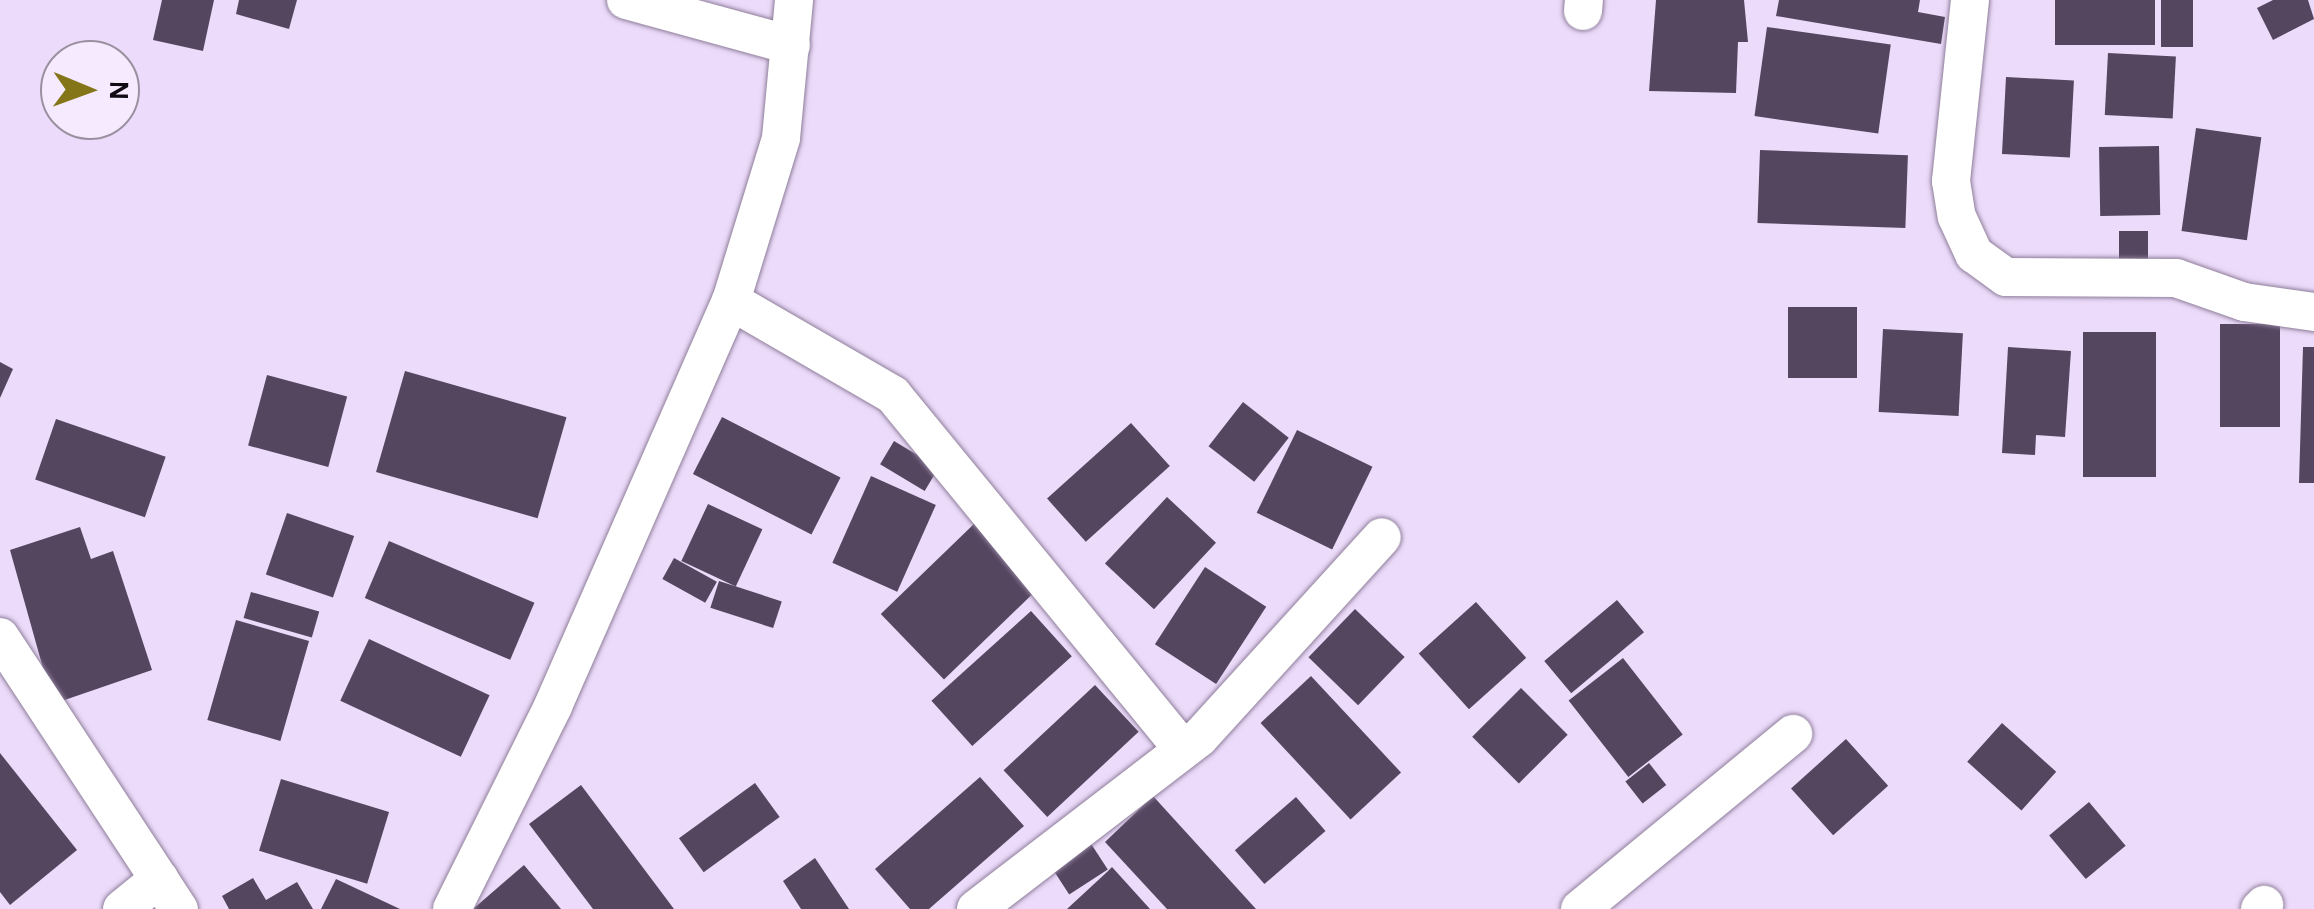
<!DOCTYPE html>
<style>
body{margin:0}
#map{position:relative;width:2314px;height:909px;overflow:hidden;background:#ecdbfa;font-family:"Alegreya Sans",sans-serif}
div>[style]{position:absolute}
.building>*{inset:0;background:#554660;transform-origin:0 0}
.roads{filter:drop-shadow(0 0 2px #8e7e9a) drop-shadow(0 0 2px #8e7e9a)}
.street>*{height:38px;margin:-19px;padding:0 19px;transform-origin:19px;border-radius:19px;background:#fff}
span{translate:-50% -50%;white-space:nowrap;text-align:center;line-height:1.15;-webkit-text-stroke:10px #f6ebfe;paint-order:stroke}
.north{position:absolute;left:40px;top:40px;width:100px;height:100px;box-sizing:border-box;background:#f6ebfe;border:2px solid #9a91a0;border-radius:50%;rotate:91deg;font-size:28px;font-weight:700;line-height:40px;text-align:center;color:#100a14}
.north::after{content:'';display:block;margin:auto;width:35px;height:45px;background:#837518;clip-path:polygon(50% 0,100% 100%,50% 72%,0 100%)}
</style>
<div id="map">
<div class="building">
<i style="clip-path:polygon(162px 0,214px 0,203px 51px,153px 40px)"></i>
<i style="clip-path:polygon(239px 0,297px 0,289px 29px,236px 14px)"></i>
<i style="clip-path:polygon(1656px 0,1744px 0,1748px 42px,1738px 42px,1736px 93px,1649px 91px)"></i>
<i style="clip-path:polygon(1779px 0,1920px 0,1918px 12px,1945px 17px,1941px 44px,1776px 16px)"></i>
<i style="left:2055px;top:0;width:100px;height:45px"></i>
<i style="left:2161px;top:0;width:32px;height:47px"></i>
<i style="clip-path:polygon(2273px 0,2308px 0,2314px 19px,2273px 40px,2257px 8px)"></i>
<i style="left:1767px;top:27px;width:125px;height:90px;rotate:8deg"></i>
<i style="left:2108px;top:53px;width:68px;height:62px;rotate:3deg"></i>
<i style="left:2006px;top:77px;width:68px;height:77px;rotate:3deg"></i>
<i style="left:2196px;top:128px;width:66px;height:104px;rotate:8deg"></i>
<i style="left:2159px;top:146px;width:69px;height:60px;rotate:89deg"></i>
<i style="left:1760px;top:150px;width:148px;height:73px;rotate:2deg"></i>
<i style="left:2119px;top:231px;width:29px;height:31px"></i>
<i style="left:1788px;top:307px;width:69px;height:71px"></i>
<i style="left:2220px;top:324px;width:60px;height:103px"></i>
<i style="left:1883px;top:329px;width:80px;height:83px;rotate:3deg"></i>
<i style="left:2156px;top:332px;width:145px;height:73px;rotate:90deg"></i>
<i style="clip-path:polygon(2008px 347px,2071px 351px,2065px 437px,2036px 435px,2035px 455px,2002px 453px)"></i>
<i style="clip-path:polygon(2303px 347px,2314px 347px,2314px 483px,2299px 483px)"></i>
<i style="clip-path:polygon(0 362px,13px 369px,0 398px)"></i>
<i style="left:405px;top:371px;width:168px;height:105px;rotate:16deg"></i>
<i style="left:267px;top:375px;width:83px;height:73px;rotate:15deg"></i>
<i style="left:1243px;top:402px;width:58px;height:56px;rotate:38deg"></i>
<i style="left:722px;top:417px;width:133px;height:64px;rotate:27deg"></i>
<i style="left:56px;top:419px;width:116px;height:64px;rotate:19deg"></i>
<i style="left:1131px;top:423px;width:58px;height:113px;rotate:48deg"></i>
<i style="left:1297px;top:430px;width:84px;height:92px;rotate:26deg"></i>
<i style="left:894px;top:441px;width:52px;height:27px;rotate:31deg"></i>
<i style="left:871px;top:476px;width:71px;height:95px;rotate:24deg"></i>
<i style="left:1167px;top:497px;width:67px;height:91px;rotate:43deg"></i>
<i style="left:708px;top:504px;width:60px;height:63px;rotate:25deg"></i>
<i style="left:287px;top:513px;width:71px;height:65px;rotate:19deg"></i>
<i style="left:975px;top:523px;width:91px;height:131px;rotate:46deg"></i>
<i style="clip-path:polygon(80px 527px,91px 559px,113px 551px,152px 670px,53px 704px,10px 550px)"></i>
<i style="left:389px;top:541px;width:158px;height:62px;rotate:23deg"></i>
<i style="left:674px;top:558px;width:49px;height:24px;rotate:29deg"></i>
<i style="left:1205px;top:567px;width:73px;height:92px;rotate:33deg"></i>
<i style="left:719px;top:581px;width:66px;height:28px;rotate:18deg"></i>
<i style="left:251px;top:592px;width:71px;height:27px;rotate:16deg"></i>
<i style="left:1617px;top:600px;width:42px;height:95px;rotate:50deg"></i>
<i style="left:1476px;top:602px;width:75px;height:77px;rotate:48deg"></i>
<i style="left:1355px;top:609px;width:69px;height:67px;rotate:44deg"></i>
<i style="left:1031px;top:611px;width:61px;height:134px;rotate:48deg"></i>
<i style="left:236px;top:620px;width:76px;height:104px;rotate:16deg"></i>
<i style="left:369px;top:639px;width:133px;height:68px;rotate:25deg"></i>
<i style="left:1623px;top:658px;width:97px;height:69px;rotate:52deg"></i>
<i style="left:1311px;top:676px;width:132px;height:69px;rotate:47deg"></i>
<i style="left:1095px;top:685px;width:64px;height:125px;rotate:47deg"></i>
<i style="left:1521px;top:688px;width:66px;height:69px;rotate:45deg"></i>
<i style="left:2002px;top:723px;width:73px;height:52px;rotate:42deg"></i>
<i style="left:1846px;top:739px;width:63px;height:74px;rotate:48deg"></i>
<i style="clip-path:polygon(0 753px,77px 850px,10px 905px,0 892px)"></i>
<i style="left:1649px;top:763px;width:28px;height:30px;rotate:52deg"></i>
<i style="clip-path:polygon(980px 777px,1024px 826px,929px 909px,910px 909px,875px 869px)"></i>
<i style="left:281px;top:779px;width:113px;height:75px;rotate:17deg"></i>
<i style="left:755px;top:783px;width:42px;height:94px;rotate:54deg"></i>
<i style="clip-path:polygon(581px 785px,674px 909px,593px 909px,529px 824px)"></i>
<i style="clip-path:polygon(1153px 796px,1256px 909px,1167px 909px,1105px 842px)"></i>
<i style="left:1296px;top:797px;width:45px;height:81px;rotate:49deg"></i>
<i style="left:2089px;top:802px;width:57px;height:52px;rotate:50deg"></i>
<i style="left:1086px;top:836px;width:40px;height:46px;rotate:57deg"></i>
<i style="clip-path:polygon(815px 858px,849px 909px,801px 909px,783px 881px)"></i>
<i style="clip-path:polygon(524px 865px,561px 909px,473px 909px)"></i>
<i style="clip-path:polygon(1112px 867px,1150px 909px,1067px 909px,1107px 872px)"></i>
<i style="clip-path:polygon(253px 878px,266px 900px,297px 882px,313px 909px,229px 909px,222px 896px)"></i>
<i style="clip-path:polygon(336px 879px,400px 909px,321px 909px)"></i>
</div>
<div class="roads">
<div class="street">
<i style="left:626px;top:0;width:171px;rotate:15.3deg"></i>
<i style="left:1970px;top:0;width:182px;rotate:96deg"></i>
<i style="left:1951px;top:181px;width:36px;rotate:81deg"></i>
<i style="left:1957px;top:217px;width:41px;rotate:65.3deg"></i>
<i style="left:1974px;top:254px;width:39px;rotate:36deg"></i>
<i style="left:2006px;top:277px;width:170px;rotate:0.3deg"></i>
<i style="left:2176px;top:278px;width:72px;rotate:19.4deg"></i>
<i style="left:2244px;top:302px;width:71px;rotate:8.1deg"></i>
<i style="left:1583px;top:11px;width:11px;rotate:-85deg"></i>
<i style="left:731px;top:301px;width:187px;rotate:30.1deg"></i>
<i style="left:893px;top:395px;width:455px;rotate:50.7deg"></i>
<i style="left:0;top:637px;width:326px;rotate:56.7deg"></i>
<i style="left:122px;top:909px;width:48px;rotate:-39deg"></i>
<i style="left:452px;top:909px;width:227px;rotate:-63.5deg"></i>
<i style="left:553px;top:706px;width:442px;rotate:-66.3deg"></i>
<i style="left:731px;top:301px;width:170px;rotate:-72.9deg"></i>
<i style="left:781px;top:138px;width:139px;rotate:-84.6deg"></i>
<i style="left:976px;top:909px;width:282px;rotate:-37.5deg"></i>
<i style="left:1200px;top:737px;width:270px;rotate:-47.7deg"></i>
<i style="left:1580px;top:909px;width:276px;rotate:-39.4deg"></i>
<i style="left:2260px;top:909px;width:6px;rotate:-45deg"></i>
</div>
</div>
<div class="north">N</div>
</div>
